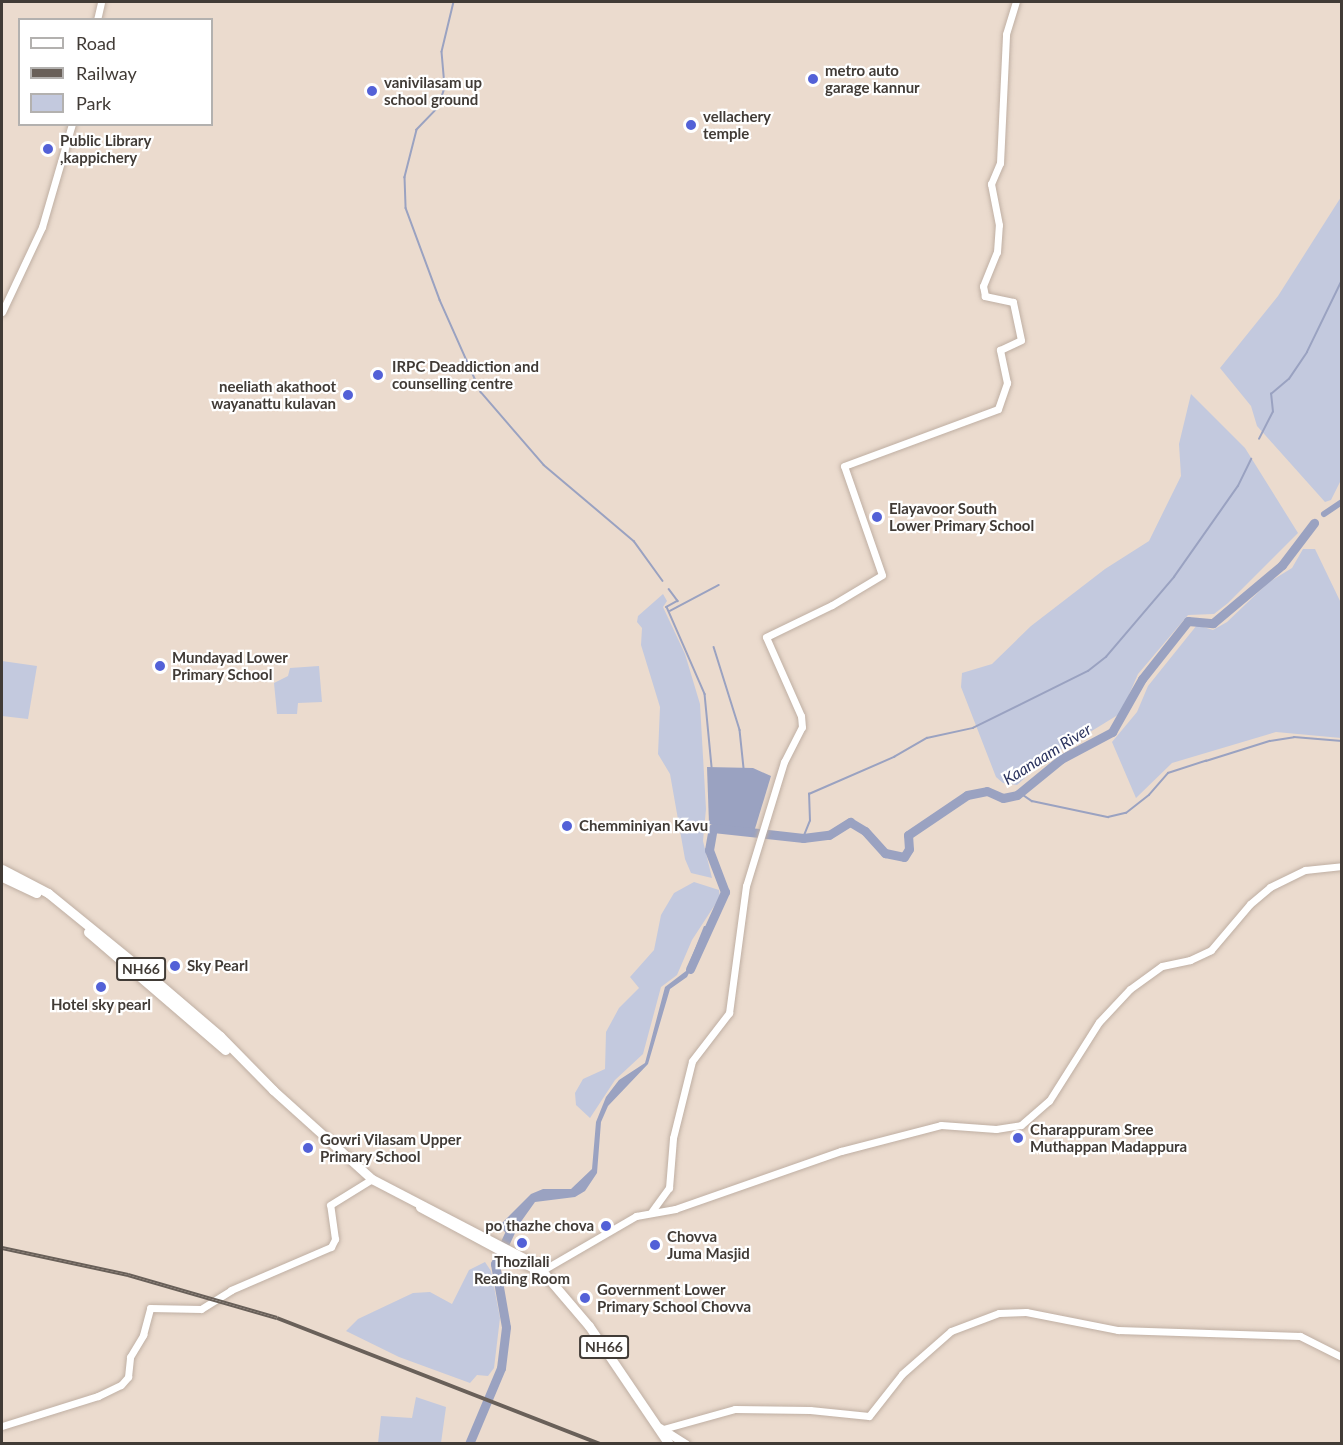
<!DOCTYPE html>
<style>
body{margin:0}
#map{position:relative;width:1343px;height:1445px;overflow:hidden;background:#ebdbce;font-family:Lato,sans-serif}
div>[style]{position:absolute}
.green>*{inset:0;background:#c3c9de}
.water>*{inset:0;background:#9aa2c1}
.stream>*{height:1.5px;margin:-0.75px;padding:0 0.75px;transform-origin:0.75px;border-radius:0.75px;background:#9aa2c1}
.canal>*{height:6px;margin:-3px;padding:0 3px;transform-origin:3px;border-radius:3px;background:#9aa2c1}
.river>*{height:9px;margin:-4.5px;padding:0 4.5px;transform-origin:4.5px;border-radius:4.5px;background:#9aa2c1}
.roads{filter:drop-shadow(0 0 2px #bfafa3) drop-shadow(0 0 2px #bfafa3)}
.secondary>*{height:7px;margin:-3.5px;padding:0 3.5px;transform-origin:3.5px;border-radius:3.5px;background:#fff}
.primary>*{height:8px;margin:-4px;padding:0 4px;transform-origin:4px;border-radius:4px;background:#fff}
.highway>*{height:9px;margin:-4.5px;padding:0 4.5px;transform-origin:4.5px;border-radius:4.5px;background:#fff}
.rail>*{height:4px;margin-top:-2px;transform-origin:0;background:repeating-linear-gradient(90deg,#fff 0 4.5px,#696059 0 9px);box-sizing:border-box;border-block:2px solid #696059}
.dots>*{width:16px;height:16px;translate:-50% -50%;box-sizing:border-box;border:3px solid #fff;border-radius:50%}
span{translate:-50% -50%;white-space:nowrap;text-align:center;line-height:1.15;-webkit-text-stroke:4.5px #fff;paint-order:stroke}
.shield-label span{padding:2px 4px;background:#fff;border:2px solid;border-radius:4px;-webkit-text-stroke-width:0}
.shield-label{font-size:14px;color:#413b36;font-weight:700}
.poi-label{font-size:15px;color:#413b36;font-weight:700}
.left{translate:0 -50%;text-align:left}
.right{translate:-100% -50%;text-align:right}
.water-label{font-size:16px;color:#2c345f;font-style:italic}
.frame{position:absolute;inset:0;border:3px solid #413b36;pointer-events:none}
.legend{position:absolute;left:18px;top:18px;width:195px;height:108px;box-sizing:border-box;background:#fff;border:2px solid #b3b1af;margin:0;padding:8px 10px;list-style:none;font-size:18px;color:#413b36}
.legend li{display:flex;align-items:center;gap:12px;height:30px}
.legend b{width:30px;border:2px solid #b3b1af}
</style>
<div id="map">
<div class="green">
<i style="clip-path:polygon(1341px 197px,1341px 480px,1331px 500px,1325px 502px,1257px 426px,1251px 406px,1220px 368px,1278px 296px)"></i>
<i style="clip-path:polygon(1191px 394px,1245px 448px,1298px 533px,1228px 603px,1214px 614px,1188px 615px,1138px 674px,1121px 713px,1046px 759px,1017px 785px,1003px 783px,996px 777px,961px 687px,962px 673px,992px 664px,1031px 626px,1105px 569px,1149px 541px,1181px 476px,1179px 444px)"></i>
<i style="clip-path:polygon(1303px 549px,1315px 549px,1341px 603px,1341px 738px,1276px 732px,1172px 763px,1136px 798px,1112px 742px,1137px 712px,1148px 686px,1197px 625px,1213px 630px,1227px 622px,1269px 582px,1292px 568px)"></i>
<i style="clip-path:polygon(663px 594px,667px 601px,663px 607px,685px 654px,700px 704px,706px 809px,703px 841px,712px 878px,691px 873px,685px 859px,670px 774px,658px 754px,660px 707px,641px 645px,642px 628px,637px 622px,638px 616px)"></i>
<i style="clip-path:polygon(2px 661px,37px 666px,28px 719px,2px 716px)"></i>
<i style="clip-path:polygon(319px 666px,322px 702px,298px 703px,297px 714px,277px 714px,274px 683px,288px 676px,290px 668px)"></i>
<i style="clip-path:polygon(694px 882px,719px 890px,720px 897px,692px 940px,677px 975px,661px 987px,643px 1054px,615px 1080px,590px 1118px,576px 1105px,575px 1093px,583px 1079px,605px 1069px,606px 1032px,619px 1008px,639px 988px,630px 977px,654px 950px,661px 915px,674px 893px)"></i>
<i style="clip-path:polygon(485px 1262px,491px 1271px,500px 1318px,494px 1368px,488px 1376px,477px 1375px,470px 1383px,399px 1357px,346px 1331px,358px 1319px,413px 1293px,430px 1292px,452px 1304px,469px 1270px)"></i>
<i style="clip-path:polygon(416px 1397px,446px 1407px,441px 1443px,378px 1443px,381px 1416px,412px 1418px)"></i>
</div>
<div class="water">
<i style="clip-path:polygon(707px 767px,753px 768px,771px 776px,754px 832px,709px 824px)"></i>
<i style="clip-path:polygon(704px 926px,712px 927px,687px 977px,670px 989px,648px 1064px,608px 1106px,601px 1122px,597px 1173px,585px 1191px,575px 1197px,535px 1202px,510px 1237px,499px 1226px,531px 1194px,543px 1189px,571px 1189px,592px 1169px,596px 1122px,606px 1097px,619px 1080px,645px 1063px,665px 987px,686px 971px)"></i>
</div>
<div class="stream">
<i style="left:454px;top:2px;width:51px;rotate:103.5deg"></i>
<i style="left:442px;top:52px;width:36px;rotate:85deg"></i>
<i style="left:445px;top:88px;width:20px;rotate:108deg"></i>
<i style="left:439px;top:107px;width:32px;rotate:134deg"></i>
<i style="left:417px;top:130px;width:49px;rotate:104.3deg"></i>
<i style="left:405px;top:177px;width:31px;rotate:88deg"></i>
<i style="left:406px;top:208px;width:98px;rotate:69.7deg"></i>
<i style="left:440px;top:300px;width:101px;rotate:66deg"></i>
<i style="left:481px;top:392px;width:96px;rotate:49.2deg"></i>
<i style="left:544px;top:465px;width:118px;rotate:40.2deg"></i>
<i style="left:634px;top:541px;width:49px;rotate:54.1deg"></i>
<i style="left:1259px;top:439px;width:30px;rotate:-63deg"></i>
<i style="left:1273px;top:412px;width:18px;rotate:-96deg"></i>
<i style="left:1271px;top:394px;width:23px;rotate:-40deg"></i>
<i style="left:1289px;top:379px;width:32px;rotate:-56deg"></i>
<i style="left:1307px;top:352px;width:80px;rotate:-64.1deg"></i>
<i style="left:669px;top:589px;width:15px;rotate:53deg"></i>
<i style="left:678px;top:601px;width:13px;rotate:151deg"></i>
<i style="left:667px;top:607px;width:95px;rotate:66.4deg"></i>
<i style="left:705px;top:694px;width:73px;rotate:84.5deg"></i>
<i style="left:670px;top:611px;width:55px;rotate:-28deg"></i>
<i style="left:714px;top:647px;width:87px;rotate:72.6deg"></i>
<i style="left:740px;top:730px;width:38px;rotate:84deg"></i>
<i style="left:1019px;top:792px;width:16px;rotate:35deg"></i>
<i style="left:1032px;top:801px;width:78px;rotate:11.9deg"></i>
<i style="left:1108px;top:817px;width:18px;rotate:-13deg"></i>
<i style="left:1126px;top:813px;width:29px;rotate:-38deg"></i>
<i style="left:1149px;top:795px;width:29px;rotate:-49deg"></i>
<i style="left:1168px;top:773px;width:40px;rotate:-18deg"></i>
<i style="left:1206px;top:761px;width:67px;rotate:-17.4deg"></i>
<i style="left:1270px;top:741px;width:24px;rotate:-9deg"></i>
<i style="left:1294px;top:737px;width:48px;rotate:4.8deg"></i>
<i style="left:803px;top:838px;width:18px;rotate:-68deg"></i>
<i style="left:810px;top:821px;width:27px;rotate:-92deg"></i>
<i style="left:809px;top:794px;width:93px;rotate:-23.5deg"></i>
<i style="left:894px;top:757px;width:38px;rotate:-30deg"></i>
<i style="left:927px;top:738px;width:47px;rotate:-12.3deg"></i>
<i style="left:973px;top:728px;width:128px;rotate:-26.4deg"></i>
<i style="left:1088px;top:671px;width:23px;rotate:-38deg"></i>
<i style="left:1106px;top:657px;width:105px;rotate:-49.6deg"></i>
<i style="left:1174px;top:577px;width:111px;rotate:-54.9deg"></i>
<i style="left:1238px;top:486px;width:30px;rotate:-64deg"></i>
</div>
<div class="canal">
<i style="left:1324px;top:514px;width:22px;rotate:-34deg"></i>
</div>
<div class="river">
<i style="left:690px;top:969px;width:85px;rotate:-65.6deg"></i>
<i style="left:725px;top:892px;width:45px;rotate:-110.9deg"></i>
<i style="left:709px;top:850px;width:22px;rotate:-80deg"></i>
<i style="left:713px;top:828px;width:91px;rotate:6.3deg"></i>
<i style="left:803px;top:838px;width:26px;rotate:-7deg"></i>
<i style="left:829px;top:835px;width:25px;rotate:-32deg"></i>
<i style="left:850px;top:822px;width:17px;rotate:31deg"></i>
<i style="left:865px;top:831px;width:30px;rotate:48deg"></i>
<i style="left:885px;top:853px;width:19px;rotate:12deg"></i>
<i style="left:904px;top:857px;width:9px;rotate:-58deg"></i>
<i style="left:909px;top:849px;width:14px;rotate:-94deg"></i>
<i style="left:908px;top:835px;width:71px;rotate:-34.1deg"></i>
<i style="left:967px;top:795px;width:20px;rotate:-11deg"></i>
<i style="left:987px;top:791px;width:17px;rotate:24deg"></i>
<i style="left:1003px;top:798px;width:14px;rotate:-12deg"></i>
<i style="left:1017px;top:795px;width:57px;rotate:-39.3deg"></i>
<i style="left:1061px;top:759px;width:58px;rotate:-27.9deg"></i>
<i style="left:1112px;top:732px;width:61px;rotate:-60.5deg"></i>
<i style="left:1142px;top:679px;width:74px;rotate:-51.6deg"></i>
<i style="left:1188px;top:621px;width:25px;rotate:5deg"></i>
<i style="left:1213px;top:623px;width:90px;rotate:-40deg"></i>
<i style="left:1282px;top:565px;width:53px;rotate:-52.7deg"></i>
<i style="left:469px;top:1444px;width:82px;rotate:-67.2deg"></i>
<i style="left:501px;top:1368px;width:41px;rotate:-83deg"></i>
<i style="left:506px;top:1327px;width:64px;rotate:-99.9deg"></i>
<i style="left:495px;top:1264px;width:43px;rotate:-65.2deg"></i>
</div>
<div class="roads">
<div class="secondary">
<i style="left:97px;top:20px;width:18px;rotate:-77deg"></i>
<i style="left:2px;top:312px;width:94px;rotate:-64.8deg"></i>
<i style="left:42px;top:227px;width:107px;rotate:-73.8deg"></i>
<i style="left:652px;top:1211px;width:29px;rotate:-54deg"></i>
<i style="left:669px;top:1188px;width:50px;rotate:-85.4deg"></i>
<i style="left:673px;top:1138px;width:79px;rotate:-76.1deg"></i>
<i style="left:692px;top:1061px;width:61px;rotate:-52.4deg"></i>
<i style="left:729px;top:1013px;width:128px;rotate:-82.4deg"></i>
<i style="left:746px;top:886px;width:130px;rotate:-73deg"></i>
<i style="left:784px;top:762px;width:39px;rotate:-63deg"></i>
<i style="left:802px;top:727px;width:11px;rotate:-95deg"></i>
<i style="left:801px;top:716px;width:86px;rotate:-113.9deg"></i>
<i style="left:766px;top:637px;width:73px;rotate:-25.9deg"></i>
<i style="left:832px;top:605px;width:58px;rotate:-31deg"></i>
<i style="left:882px;top:575px;width:115px;rotate:-109.2deg"></i>
<i style="left:844px;top:466px;width:164px;rotate:-20.3deg"></i>
<i style="left:998px;top:409px;width:28px;rotate:-71deg"></i>
<i style="left:1007px;top:383px;width:34px;rotate:-102deg"></i>
<i style="left:1000px;top:350px;width:23px;rotate:-25deg"></i>
<i style="left:1021px;top:340px;width:39px;rotate:-102deg"></i>
<i style="left:1013px;top:302px;width:29px;rotate:-168deg"></i>
<i style="left:985px;top:296px;width:10px;rotate:-101deg"></i>
<i style="left:983px;top:286px;width:37px;rotate:-68deg"></i>
<i style="left:997px;top:252px;width:27px;rotate:-86deg"></i>
<i style="left:999px;top:225px;width:42px;rotate:-101deg"></i>
<i style="left:991px;top:184px;width:23px;rotate:-67deg"></i>
<i style="left:1000px;top:163px;width:129px;rotate:-87.3deg"></i>
<i style="left:1006px;top:34px;width:34px;rotate:-73deg"></i>
<i style="left:543px;top:1270px;width:108px;rotate:-30.1deg"></i>
<i style="left:636px;top:1216px;width:40px;rotate:-10deg"></i>
<i style="left:675px;top:1209px;width:176px;rotate:-19.3deg"></i>
<i style="left:841px;top:1151px;width:103px;rotate:-14.6deg"></i>
<i style="left:941px;top:1125px;width:55px;rotate:4.2deg"></i>
<i style="left:996px;top:1129px;width:25px;rotate:-9deg"></i>
<i style="left:1021px;top:1125px;width:37px;rotate:-41deg"></i>
<i style="left:1049px;top:1101px;width:93px;rotate:-57.7deg"></i>
<i style="left:1099px;top:1022px;width:45px;rotate:-46.8deg"></i>
<i style="left:1130px;top:989px;width:39px;rotate:-36deg"></i>
<i style="left:1162px;top:966px;width:29px;rotate:-12deg"></i>
<i style="left:1190px;top:960px;width:23px;rotate:-25deg"></i>
<i style="left:1211px;top:950px;width:60px;rotate:-49.7deg"></i>
<i style="left:1250px;top:904px;width:26px;rotate:-40deg"></i>
<i style="left:1270px;top:887px;width:39px;rotate:-26deg"></i>
<i style="left:1305px;top:870px;width:37px;rotate:-6deg"></i>
<i style="left:2px;top:1426px;width:101px;rotate:-17.4deg"></i>
<i style="left:98px;top:1396px;width:25px;rotate:-26deg"></i>
<i style="left:121px;top:1385px;width:11px;rotate:-49deg"></i>
<i style="left:128px;top:1377px;width:20px;rotate:-84deg"></i>
<i style="left:130px;top:1357px;width:26px;rotate:-59deg"></i>
<i style="left:143px;top:1335px;width:28px;rotate:-75deg"></i>
<i style="left:150px;top:1308px;width:51px;rotate:1.1deg"></i>
<i style="left:201px;top:1309px;width:36px;rotate:-32deg"></i>
<i style="left:231px;top:1290px;width:109px;rotate:-23.3deg"></i>
<i style="left:331px;top:1247px;width:9px;rotate:-63deg"></i>
<i style="left:335px;top:1239px;width:34px;rotate:-98deg"></i>
<i style="left:330px;top:1205px;width:49px;rotate:-31.8deg"></i>
<i style="left:663px;top:1429px;width:75px;rotate:-15.5deg"></i>
<i style="left:735px;top:1409px;width:75px;rotate:0.8deg"></i>
<i style="left:810px;top:1410px;width:59px;rotate:5.8deg"></i>
<i style="left:869px;top:1416px;width:53px;rotate:-51.8deg"></i>
<i style="left:902px;top:1374px;width:65px;rotate:-41.3deg"></i>
<i style="left:951px;top:1331px;width:51px;rotate:-20.6deg"></i>
<i style="left:999px;top:1313px;width:27px;rotate:-2deg"></i>
<i style="left:1026px;top:1312px;width:94px;rotate:11.1deg"></i>
<i style="left:1118px;top:1330px;width:182px;rotate:1.9deg"></i>
<i style="left:1300px;top:1336px;width:47px;rotate:26.6deg"></i>
</div>
<div class="primary">
<i style="left:660px;top:1428px;width:31px;rotate:32deg"></i>
</div>
<div class="highway">
<i style="left:2px;top:869px;width:52px;rotate:27.6deg"></i>
<i style="left:48px;top:893px;width:124px;rotate:39.1deg"></i>
<i style="left:144px;top:971px;width:100px;rotate:40.5deg"></i>
<i style="left:220px;top:1036px;width:76px;rotate:45.5deg"></i>
<i style="left:273px;top:1090px;width:133px;rotate:42deg"></i>
<i style="left:372px;top:1179px;width:186px;rotate:27.5deg"></i>
<i style="left:537px;top:1265px;width:80px;rotate:49.6deg"></i>
<i style="left:589px;top:1326px;width:143px;rotate:55.9deg"></i>
<i style="left:2px;top:877px;width:38px;rotate:25deg"></i>
<i style="left:88px;top:932px;width:181px;rotate:40.7deg"></i>
<i style="left:420px;top:1207px;width:131px;rotate:28.3deg"></i>
</div>
</div>
<div class="rail">
<i style="left:2px;top:1248px;width:129px;rotate:12.1deg"></i>
<i style="left:128px;top:1275px;width:155px;rotate:16.1deg"></i>
<i style="left:277px;top:1318px;width:347px;rotate:21.3deg"></i>
</div>
<div class="dots">
<i style="left:813px;top:79px;background:#5361d7"></i>
<i style="left:372px;top:91px;background:#5361d7"></i>
<i style="left:691px;top:125px;background:#5361d7"></i>
<i style="left:48px;top:149px;background:#5361d7"></i>
<i style="left:378px;top:375px;background:#5361d7"></i>
<i style="left:348px;top:395px;background:#5361d7"></i>
<i style="left:877px;top:517px;background:#5361d7"></i>
<i style="left:160px;top:666px;background:#5361d7"></i>
<i style="left:567px;top:826px;background:#5361d7"></i>
<i style="left:175px;top:966px;background:#5361d7"></i>
<i style="left:101px;top:987px;background:#5361d7"></i>
<i style="left:1018px;top:1138px;background:#5361d7"></i>
<i style="left:308px;top:1148px;background:#5361d7"></i>
<i style="left:606px;top:1226px;background:#5361d7"></i>
<i style="left:522px;top:1243px;background:#5361d7"></i>
<i style="left:655px;top:1245px;background:#5361d7"></i>
<i style="left:585px;top:1298px;background:#5361d7"></i>
</div>
<div class="shield-label">
<span style="left:141px;top:969px">NH66</span>
<span style="left:604px;top:1347px">NH66</span>
</div>
<div class="poi-label">
<span class="left" style="left:825px;top:79px">metro auto<br>garage kannur</span>
<span class="left" style="left:384px;top:91px">vanivilasam up<br>school ground</span>
<span class="left" style="left:703px;top:125px">vellachery<br>temple</span>
<span class="left" style="left:60px;top:149px">Public Library<br>,kappichery</span>
<span class="left" style="left:392px;top:375px">IRPC Deaddiction and<br>counselling centre</span>
<span class="right" style="left:336px;top:395px">neeliath akathoot<br>wayanattu kulavan</span>
<span class="left" style="left:889px;top:517px">Elayavoor South<br>Lower Primary School</span>
<span class="left" style="left:172px;top:666px">Mundayad Lower<br>Primary School</span>
<span class="left" style="left:579px;top:826px">Chemminiyan Kavu</span>
<span class="left" style="left:187px;top:966px">Sky Pearl</span>
<span style="left:101px;top:1005px">Hotel sky pearl</span>
<span class="left" style="left:1030px;top:1138px">Charappuram Sree<br>Muthappan Madappura</span>
<span class="left" style="left:320px;top:1148px">Gowri Vilasam Upper<br>Primary School</span>
<span class="right" style="left:594px;top:1226px">po thazhe chova</span>
<span class="left" style="left:667px;top:1245px">Chovva<br>Juma Masjid</span>
<span style="left:522px;top:1270px">Thozilali<br>Reading Room</span>
<span class="left" style="left:597px;top:1298px">Government Lower<br>Primary School Chovva</span>
</div>
<div class="water-label">
<span style="left:1047px;top:754px;rotate:-32deg">Kaanaam River</span>
</div>
<div class="frame"></div>
<ul class="legend">
<li><b style="height:8px;background:#fff"></b>Road</li>
<li><b style="height:8px;background:#696059"></b>Railway</li>
<li><b style="height:16px;background:#c3c9de"></b>Park</li>
</ul>
</div>
